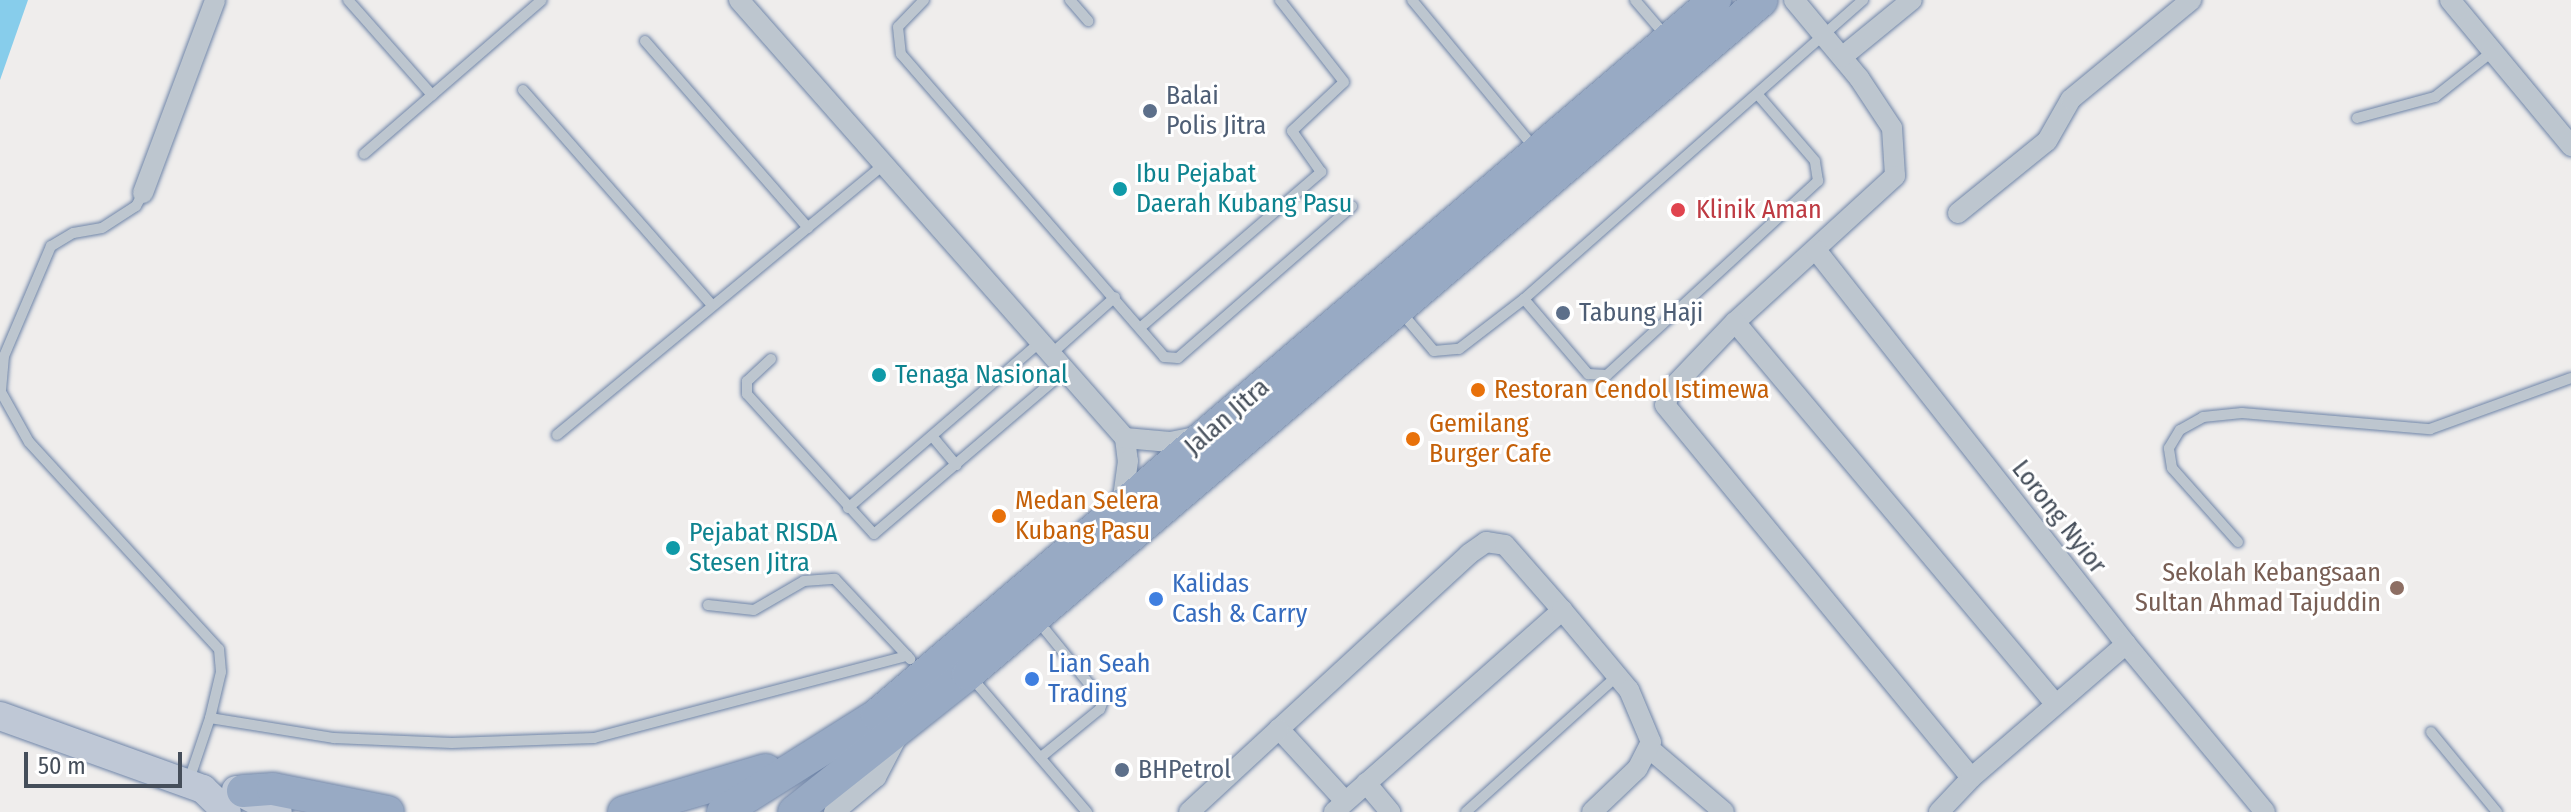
<!DOCTYPE html>
<style>
body{margin:0}
#map{position:relative;width:2571px;height:812px;overflow:hidden;background:#efedec;font-family:"Fira Sans Condensed",sans-serif}
div>[style]{position:absolute}
.water>*{inset:0;background:#87cdeb}
.roads{filter:drop-shadow(0 0 2px #6f85a8) drop-shadow(0 0 2px #6f85a8)}
.service>*{height:10px;margin:-5px;padding:0 5px;transform-origin:5px;border-radius:5px;background:#bdc6cf}
.minor>*{height:20px;margin:-10px;padding:0 10px;transform-origin:10px;border-radius:10px;background:#bdc6cf}
.secondary>*{height:28px;margin:-14px;padding:0 14px;transform-origin:14px;border-radius:14px;background:#bfc8d6}
.trunk>*{height:32px;margin:-16px;padding:0 16px;transform-origin:16px;border-radius:16px;background:#98aac4}
.dots>*{width:22px;height:22px;translate:-50% -50%;box-sizing:border-box;border:4px solid #fff;border-radius:50%}
span{translate:-50% -50%;white-space:nowrap;text-align:center;line-height:1.15;-webkit-text-stroke:6px #fff;paint-order:stroke}
.service-label{font-size:26px;color:#4e5e75}
.left{translate:0 -50%;text-align:left}
.culture-label{font-size:26px;color:#0d838f}
.health-label{font-size:26px;color:#be3a42}
.food-label{font-size:26px;color:#c56008}
.street-label{font-size:26px;color:#454e5a}
.education-label{font-size:26px;color:#785e54}
.right{translate:-100% -50%;text-align:right}
.shop-label{font-size:26px;color:#366cbe}
.scale{position:absolute;left:24px;top:752px;width:158px;height:36px;box-sizing:border-box;border:4px solid #454e5a;border-top:0;padding-left:10px;font-size:24px;line-height:28px;white-space:nowrap;color:#454e5a;-webkit-text-stroke:6px #fff;paint-order:stroke}
</style>
<div id="map">
<div class="water">
<i style="clip-path:polygon(0 0,28px 0,0 80px)"></i>
</div>
<div class="roads">
<div class="service">
<i style="left:348px;top:0;width:127px;rotate:48.5deg"></i>
<i style="left:924px;top:0;width:37px;rotate:134deg"></i>
<i style="left:898px;top:27px;width:27px;rotate:84deg"></i>
<i style="left:901px;top:54px;width:401px;rotate:49deg"></i>
<i style="left:1164px;top:357px;width:14px;rotate:4deg"></i>
<i style="left:1178px;top:358px;width:231px;rotate:-41.1deg"></i>
<i style="left:1070px;top:0;width:28px;rotate:49deg"></i>
<i style="left:1412px;top:0;width:195px;rotate:50.4deg"></i>
<i style="left:1635px;top:0;width:46px;rotate:49.4deg"></i>
<i style="left:645px;top:41px;width:248px;rotate:48.9deg"></i>
<i style="left:523px;top:90px;width:286px;rotate:48.7deg"></i>
<i style="left:2357px;top:118px;width:81px;rotate:-15.1deg"></i>
<i style="left:2435px;top:97px;width:74px;rotate:-38.4deg"></i>
<i style="left:364px;top:154px;width:235px;rotate:-40.9deg"></i>
<i style="left:143px;top:193px;width:15px;rotate:118deg"></i>
<i style="left:136px;top:206px;width:40px;rotate:147.1deg"></i>
<i style="left:102px;top:228px;width:29px;rotate:170deg"></i>
<i style="left:73px;top:233px;width:26px;rotate:149deg"></i>
<i style="left:51px;top:246px;width:120px;rotate:113.1deg"></i>
<i style="left:4px;top:356px;width:36px;rotate:95deg"></i>
<i style="left:1px;top:392px;width:57px;rotate:60.8deg"></i>
<i style="left:29px;top:442px;width:281px;rotate:47.5deg"></i>
<i style="left:219px;top:649px;width:23px;rotate:85deg"></i>
<i style="left:221px;top:672px;width:47px;rotate:103.4deg"></i>
<i style="left:210px;top:718px;width:65px;rotate:108.7deg"></i>
<i style="left:1524px;top:299px;width:99px;rotate:49.5deg"></i>
<i style="left:1588px;top:374px;width:19px;rotate:3deg"></i>
<i style="left:1607px;top:375px;width:287px;rotate:-42.6deg"></i>
<i style="left:1818px;top:181px;width:20px;rotate:-99deg"></i>
<i style="left:1815px;top:161px;width:87px;rotate:-130.8deg"></i>
<i style="left:1401px;top:312px;width:51px;rotate:49.8deg"></i>
<i style="left:1434px;top:351px;width:25px;rotate:-5deg"></i>
<i style="left:1459px;top:349px;width:82px;rotate:-37.6deg"></i>
<i style="left:1524px;top:299px;width:452px;rotate:-41.4deg"></i>
<i style="left:1141px;top:327px;width:238px;rotate:-40.7deg"></i>
<i style="left:1321px;top:172px;width:50px;rotate:-125.3deg"></i>
<i style="left:1292px;top:131px;width:71px;rotate:-43.3deg"></i>
<i style="left:1344px;top:82px;width:104px;rotate:-128deg"></i>
<i style="left:1050px;top:355px;width:87px;rotate:-41.7deg"></i>
<i style="left:771px;top:359px;width:33px;rotate:137deg"></i>
<i style="left:747px;top:381px;width:13px;rotate:90deg"></i>
<i style="left:747px;top:394px;width:189px;rotate:47.8deg"></i>
<i style="left:874px;top:534px;width:250px;rotate:-40.5deg"></i>
<i style="left:557px;top:435px;width:423px;rotate:-39.6deg"></i>
<i style="left:932px;top:436px;width:38px;rotate:50deg"></i>
<i style="left:848px;top:508px;width:252px;rotate:-40.8deg"></i>
<i style="left:2238px;top:542px;width:99px;rotate:-131.7deg"></i>
<i style="left:2172px;top:468px;width:20px;rotate:-99deg"></i>
<i style="left:2169px;top:448px;width:21px;rotate:-59deg"></i>
<i style="left:2180px;top:430px;width:26px;rotate:-29deg"></i>
<i style="left:2203px;top:417px;width:39px;rotate:-6deg"></i>
<i style="left:2242px;top:413px;width:189px;rotate:4.9deg"></i>
<i style="left:2430px;top:429px;width:150px;rotate:-19.9deg"></i>
<i style="left:708px;top:605px;width:46px;rotate:6.2deg"></i>
<i style="left:754px;top:610px;width:58px;rotate:-30.1deg"></i>
<i style="left:804px;top:581px;width:31px;rotate:-4deg"></i>
<i style="left:835px;top:579px;width:110px;rotate:46.8deg"></i>
<i style="left:1038px;top:621px;width:103px;rotate:50.9deg"></i>
<i style="left:1103px;top:701px;width:9px;rotate:111deg"></i>
<i style="left:1100px;top:709px;width:77px;rotate:140.8deg"></i>
<i style="left:972px;top:678px;width:177px;rotate:49.4deg"></i>
<i style="left:210px;top:718px;width:126px;rotate:9.2deg"></i>
<i style="left:334px;top:738px;width:118px;rotate:2.4deg"></i>
<i style="left:452px;top:743px;width:142px;rotate:-2deg"></i>
<i style="left:594px;top:738px;width:324px;rotate:-14.7deg"></i>
<i style="left:2431px;top:732px;width:104px;rotate:50.5deg"></i>
<i style="left:1466px;top:812px;width:205px;rotate:-42deg"></i>
</div>
<div class="minor">
<i style="left:739px;top:0;width:584px;rotate:48.61deg"></i>
<i style="left:1125px;top:438px;width:23px;rotate:83deg"></i>
<i style="left:1128px;top:461px;width:44px;rotate:97.8deg"></i>
<i style="left:1794px;top:0;width:102px;rotate:50.2deg"></i>
<i style="left:1859px;top:78px;width:60px;rotate:56.6deg"></i>
<i style="left:1892px;top:128px;width:48px;rotate:86.4deg"></i>
<i style="left:1895px;top:176px;width:217px;rotate:137.6deg"></i>
<i style="left:1735px;top:322px;width:91px;rotate:133.7deg"></i>
<i style="left:1672px;top:388px;width:18px;rotate:112deg"></i>
<i style="left:1665px;top:405px;width:482px;rotate:50.6deg"></i>
<i style="left:2450px;top:0;width:190px;rotate:50.3deg"></i>
<i style="left:1842px;top:57px;width:90px;rotate:-39.2deg"></i>
<i style="left:143px;top:193px;width:206px;rotate:-69.5deg"></i>
<i style="left:1958px;top:213px;width:114px;rotate:-39deg"></i>
<i style="left:2047px;top:141px;width:48px;rotate:-60.3deg"></i>
<i style="left:2071px;top:99px;width:156px;rotate:-39.5deg"></i>
<i style="left:1816px;top:250px;width:501px;rotate:51.8deg"></i>
<i style="left:2126px;top:644px;width:218px;rotate:50.4deg"></i>
<i style="left:1735px;top:322px;width:499px;rotate:50deg"></i>
<i style="left:1125px;top:438px;width:45px;rotate:5.1deg"></i>
<i style="left:1170px;top:442px;width:31px;rotate:-11deg"></i>
<i style="left:1650px;top:749px;width:97px;rotate:40.4deg"></i>
<i style="left:1366px;top:783px;width:38px;rotate:50deg"></i>
<i style="left:1345px;top:801px;width:98px;rotate:-132.5deg"></i>
<i style="left:1279px;top:729px;width:258px;rotate:-42.6deg"></i>
<i style="left:1469px;top:554px;width:21px;rotate:-35deg"></i>
<i style="left:1486px;top:542px;width:19px;rotate:9deg"></i>
<i style="left:1505px;top:545px;width:86px;rotate:48.8deg"></i>
<i style="left:834px;top:812px;width:55px;rotate:-39.8deg"></i>
<i style="left:876px;top:777px;width:47px;rotate:-62.4deg"></i>
<i style="left:1189px;top:812px;width:122px;rotate:-42.7deg"></i>
<i style="left:1334px;top:812px;width:305px;rotate:-41.5deg"></i>
<i style="left:1562px;top:610px;width:104px;rotate:50.1deg"></i>
<i style="left:1629px;top:690px;width:56px;rotate:67.1deg"></i>
<i style="left:1651px;top:742px;width:30px;rotate:117deg"></i>
<i style="left:1637px;top:769px;width:62px;rotate:136.3deg"></i>
<i style="left:1939px;top:812px;width:47px;rotate:-46.7deg"></i>
<i style="left:1971px;top:778px;width:205px;rotate:-40.8deg"></i>
</div>
<div class="secondary">
<i style="left:0;top:716px;width:216px;rotate:19.8deg"></i>
<i style="left:203px;top:789px;width:33px;rotate:44deg"></i>
<i style="left:236px;top:790px;width:47px;rotate:27.6deg"></i>
</div>
<div class="trunk">
<i style="left:243px;top:791px;width:30px;rotate:-4deg"></i>
<i style="left:273px;top:789px;width:117px;rotate:11.3deg"></i>
<i style="left:624px;top:812px;width:148px;rotate:-16.5deg"></i>
<i style="left:723px;top:812px;width:182px;rotate:-32.2deg"></i>
<i style="left:877px;top:715px;width:1102px;rotate:-40.47deg"></i>
<i style="left:794px;top:812px;width:222px;rotate:-38.4deg"></i>
<i style="left:968px;top:674px;width:1041px;rotate:-40.33deg"></i>
</div>
</div>
<div class="dots">
<i style="left:1150px;top:111px;background:#5c6f8a"></i>
<i style="left:1120px;top:189px;background:#0f9aa8"></i>
<i style="left:1678px;top:210px;background:#e0444e"></i>
<i style="left:1563px;top:313px;background:#5c6f8a"></i>
<i style="left:879px;top:375px;background:#0f9aa8"></i>
<i style="left:1478px;top:390px;background:#e8710a"></i>
<i style="left:1413px;top:439px;background:#e8710a"></i>
<i style="left:999px;top:516px;background:#e8710a"></i>
<i style="left:673px;top:548px;background:#0f9aa8"></i>
<i style="left:2397px;top:588px;background:#8d6e63"></i>
<i style="left:1156px;top:599px;background:#3f7fe0"></i>
<i style="left:1032px;top:679px;background:#3f7fe0"></i>
<i style="left:1122px;top:770px;background:#5c6f8a"></i>
</div>
<div class="service-label">
<span class="left" style="left:1166px;top:111px">Balai<br>Polis Jitra</span>
<span class="left" style="left:1579px;top:313px">Tabung Haji</span>
<span class="left" style="left:1138px;top:770px">BHPetrol</span>
</div>
<div class="culture-label">
<span class="left" style="left:1136px;top:189px">Ibu Pejabat<br>Daerah Kubang Pasu</span>
<span class="left" style="left:895px;top:375px">Tenaga Nasional</span>
<span class="left" style="left:689px;top:548px">Pejabat RISDA<br>Stesen Jitra</span>
</div>
<div class="health-label">
<span class="left" style="left:1696px;top:210px">Klinik Aman</span>
</div>
<div class="food-label">
<span class="left" style="left:1494px;top:390px">Restoran Cendol Istimewa</span>
<span class="left" style="left:1429px;top:439px">Gemilang<br>Burger Cafe</span>
<span class="left" style="left:1015px;top:516px">Medan Selera<br>Kubang Pasu</span>
</div>
<div class="street-label">
<span style="left:1227px;top:417px;rotate:-41deg">Jalan Jitra</span>
<span style="left:2059px;top:517px;rotate:52deg">Lorong Nyior</span>
</div>
<div class="education-label">
<span class="right" style="left:2381px;top:588px">Sekolah Kebangsaan<br>Sultan Ahmad Tajuddin</span>
</div>
<div class="shop-label">
<span class="left" style="left:1172px;top:599px">Kalidas<br>Cash &amp; Carry</span>
<span class="left" style="left:1048px;top:679px">Lian Seah<br>Trading</span>
</div>
<div class="scale">50 m</div>
</div>
